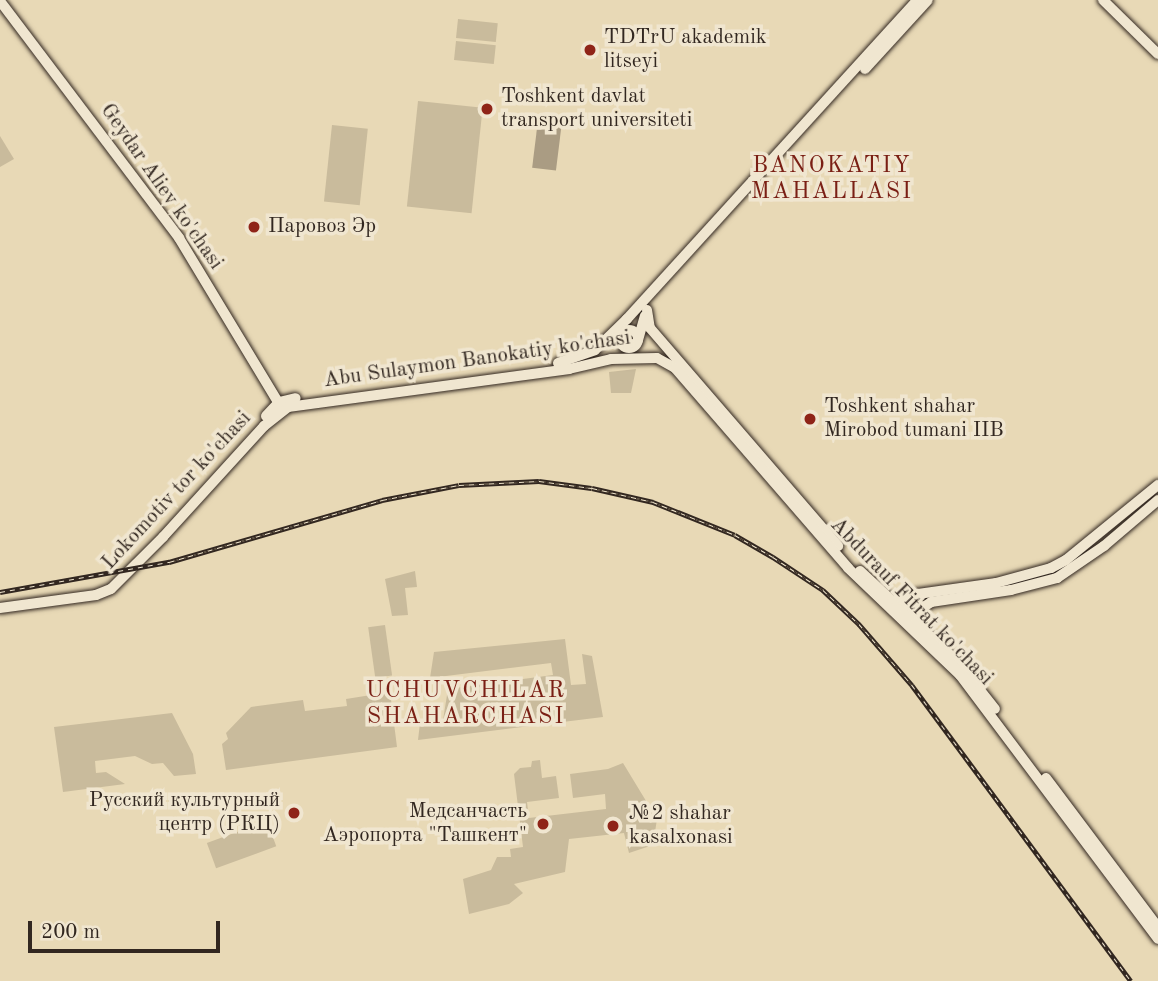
<!DOCTYPE html>
<meta charset="utf-8">
<style>
body{margin:0}
#map{position:relative;width:1158px;height:981px;overflow:hidden;background:#e8d9b6;font-family:"Old Standard TT",serif}
div>[style]{position:absolute}
.green>*{inset:0;background:#c9bb9c;transform-origin:0 0}
.water>*{inset:0;background:#aa9c83;transform-origin:0 0}
.roads{filter:drop-shadow(0 0 2px #322720) drop-shadow(0 0 2px #322720)}
.secondary>*{height:10px;margin:-5px;padding:0 5px;transform-origin:5px;border-radius:5px;background:#f0e6d0}
.secondary>.ring{margin:-5px;padding:0;box-sizing:content-box;background:none;border:10px solid #f0e6d0;border-radius:50%}
.rail>*{height:4.5px;margin-top:-2.25px;transform-origin:0;background:repeating-linear-gradient(90deg,#f0e6d0 0 5px,#322720 0 10px);box-sizing:border-box;border-block:2px solid #322720}
.dots>*{width:19px;height:19px;translate:-50% -50%;box-sizing:border-box;border:4px solid #f0e6d0;border-radius:50%}
span{translate:-50% -50%;white-space:nowrap;text-align:center;line-height:1.15;-webkit-text-stroke:7px #f0e6d0;paint-order:stroke}
.poi-label{font-size:21px;color:#322720}
.left{translate:0 -50%;text-align:left}
.right{translate:-100% -50%;text-align:right}
.street-label{font-size:21px;color:#322720}
.neighbourhood-label{font-size:23px;color:#7a1f14;letter-spacing:2px}
.scale{position:absolute;left:28px;top:921px;width:192px;height:32px;box-sizing:border-box;border:4px solid #322720;border-top:0;padding-left:9px;font-size:21px;line-height:24px;white-space:nowrap;color:#322720;-webkit-text-stroke:5px #f0e6d0;paint-order:stroke}
</style>
<div id="map">
<div class="green">
<i style="left:458px;top:19px;width:40px;height:19px;rotate:6deg"></i>
<i style="left:456px;top:41px;width:40px;height:19px;rotate:6deg"></i>
<i style="left:418px;top:101px;width:65px;height:106px;rotate:6deg"></i>
<i style="left:332px;top:125px;width:36px;height:77px;rotate:6deg"></i>
<i style="clip-path:polygon(0 136px,14px 159px,0 167px)"></i>
<i style="clip-path:polygon(636px 369px,631px 393px,611px 393px,609px 372px)"></i>
<i style="clip-path:polygon(415px 571px,417px 587px,405px 588px,408px 615px,392px 616px,385px 579px)"></i>
<i style="left:385px;top:625px;width:51px;height:17px;rotate:82deg"></i>
<i style="clip-path:polygon(565px 639px,571px 685px,586px 684px,582px 654px,592px 656px,603px 717px,418px 740px,420px 723px,443px 720px,448px 689px,553px 675px,551px 663px,430px 678px,434px 652px)"></i>
<i style="clip-path:polygon(390px 692px,397px 747px,226px 770px,222px 744px,228px 739px,226px 733px,251px 707px,303px 700px,305px 711px,347px 706px,346px 699px)"></i>
<i style="clip-path:polygon(172px 713px,193px 754px,196px 774px,174px 776px,163px 763px,152px 764px,135px 756px,95px 761px,96px 773px,106px 772px,125px 784px,63px 792px,54px 727px)"></i>
<i style="clip-path:polygon(540px 760px,542px 778px,556px 776px,559px 798px,527px 802px,529px 818px,606px 809px,605px 794px,573px 798px,570px 774px,608px 769px,623px 763px,657px 819px,653px 845px,629px 853px,624px 833px,569px 839px,565px 872px,514px 884px,523px 893px,509px 904px,469px 914px,463px 879px,491px 870px,497px 857px,511px 857px,510px 849px,523px 847px,514px 774px,520px 768px,531px 767px,532px 761px)"></i>
<i style="left:267px;top:821px;width:27px;height:64px;rotate:70deg"></i>
</div>
<div class="water">
<i style="left:538px;top:120px;width:24px;height:48px;rotate:7deg"></i>
</div>
<div class="roads">
<div class="secondary">
<i style="left:1103px;top:0;width:77px;rotate:44.5deg"></i>
<i style="left:0;top:1px;width:297px;rotate:52.9deg"></i>
<i style="left:179px;top:238px;width:197px;rotate:58.9deg"></i>
<i style="left:865px;top:69px;width:93px;rotate:-47.6deg"></i>
<i style="left:647px;top:310px;width:18px;rotate:81deg"></i>
<i style="left:650px;top:328px;width:288px;rotate:49.2deg"></i>
<i class="ring" style="left:620px;top:330px;width:8px;height:8px"></i>
<i style="left:638px;top:340px;width:25px;rotate:-74deg"></i>
<i style="left:558px;top:363px;width:39px;rotate:-19deg"></i>
<i style="left:595px;top:350px;width:45px;rotate:-44.1deg"></i>
<i style="left:627px;top:319px;width:431px;rotate:-47.7deg"></i>
<i style="left:266px;top:416px;width:19px;rotate:-47deg"></i>
<i style="left:279px;top:402px;width:17px;rotate:-13deg"></i>
<i style="left:860px;top:571px;width:132px;rotate:42.9deg"></i>
<i style="left:957px;top:661px;width:61px;rotate:51.6deg"></i>
<i style="left:893px;top:601px;width:26px;rotate:-16deg"></i>
<i style="left:918px;top:594px;width:79px;rotate:-8deg"></i>
<i style="left:996px;top:583px;width:57px;rotate:-15.3deg"></i>
<i style="left:1051px;top:568px;width:17px;rotate:-28deg"></i>
<i style="left:1066px;top:560px;width:119px;rotate:-39.2deg"></i>
<i style="left:0;top:608px;width:97px;rotate:-7.7deg"></i>
<i style="left:96px;top:595px;width:16px;rotate:-22deg"></i>
<i style="left:111px;top:589px;width:74px;rotate:-45deg"></i>
<i style="left:163px;top:537px;width:150px;rotate:-47.7deg"></i>
<i style="left:264px;top:426px;width:31px;rotate:-38deg"></i>
<i style="left:288px;top:407px;width:284px;rotate:-7.7deg"></i>
<i style="left:569px;top:369px;width:43px;rotate:-13.4deg"></i>
<i style="left:611px;top:359px;width:46px;rotate:-1.2deg"></i>
<i style="left:657px;top:358px;width:21px;rotate:29deg"></i>
<i style="left:675px;top:368px;width:264px;rotate:49.1deg"></i>
<i style="left:848px;top:568px;width:155px;rotate:43.7deg"></i>
<i style="left:960px;top:675px;width:330px;rotate:53.1deg"></i>
<i style="left:904px;top:615px;width:5px;rotate:11deg"></i>
<i style="left:909px;top:616px;width:26px;rotate:-32deg"></i>
<i style="left:931px;top:602px;width:81px;rotate:-8.5deg"></i>
<i style="left:1011px;top:590px;width:48px;rotate:-14.6deg"></i>
<i style="left:1057px;top:578px;width:57px;rotate:-34.2deg"></i>
<i style="left:1104px;top:546px;width:71px;rotate:-40.4deg"></i>
<i style="left:1046px;top:778px;width:186px;rotate:53.1deg"></i>
</div>
</div>
<div class="rail">
<i style="left:0;top:592px;width:172px;rotate:-10.1deg"></i>
<i style="left:169px;top:562px;width:222px;rotate:-16.2deg"></i>
<i style="left:382px;top:500px;width:78px;rotate:-11deg"></i>
<i style="left:459px;top:485px;width:80px;rotate:-2.9deg"></i>
<i style="left:539px;top:481px;width:53px;rotate:7.5deg"></i>
<i style="left:592px;top:488px;width:63px;rotate:12.9deg"></i>
<i style="left:653px;top:502px;width:88px;rotate:21.9deg"></i>
<i style="left:735px;top:535px;width:44px;rotate:30.1deg"></i>
<i style="left:773px;top:557px;width:60px;rotate:33.4deg"></i>
<i style="left:823px;top:590px;width:50px;rotate:43.4deg"></i>
<i style="left:859px;top:624px;width:81px;rotate:49deg"></i>
<i style="left:912px;top:685px;width:368px;rotate:53.5deg"></i>
</div>
<div class="dots">
<i style="left:590px;top:50px;background:#8f2418"></i>
<i style="left:487px;top:109px;background:#8f2418"></i>
<i style="left:254px;top:227px;background:#8f2418"></i>
<i style="left:810px;top:419px;background:#8f2418"></i>
<i style="left:294px;top:813px;background:#8f2418"></i>
<i style="left:543px;top:824px;background:#8f2418"></i>
<i style="left:613px;top:826px;background:#8f2418"></i>
</div>
<div class="poi-label">
<span class="left" style="left:604px;top:50px">TDTrU akademik<br>litseyi</span>
<span class="left" style="left:501px;top:109px">Toshkent davlat<br>transport universiteti</span>
<span class="left" style="left:268px;top:227px">Паровоз Эр</span>
<span class="left" style="left:824px;top:419px">Toshkent shahar<br>Mirobod tumani IIB</span>
<span class="right" style="left:280px;top:813px">Русский культурный<br>центр (РКЦ)</span>
<span class="right" style="left:527px;top:824px">Медсанчасть<br>Аэропорта "Ташкент"</span>
<span class="left" style="left:629px;top:826px">№2 shahar<br>kasalxonasi</span>
</div>
<div class="street-label">
<span style="left:161px;top:187px;rotate:55deg">Geydar Aliev ko'chasi</span>
<span style="left:477px;top:360px;rotate:-8deg">Abu Sulaymon Banokatiy ko'chasi</span>
<span style="left:177px;top:491px;rotate:-47deg">Lokomotiv tor ko'chasi</span>
<span style="left:911px;top:602px;rotate:46deg">Abdurauf Fitrat ko'chasi</span>
</div>
<div class="neighbourhood-label">
<span style="left:832px;top:179px">BANOKATIY<br>MAHALLASI</span>
<span style="left:466px;top:704px">UCHUVCHILAR<br>SHAHARCHASI</span>
</div>
<div class="scale">200 m</div>
</div>
